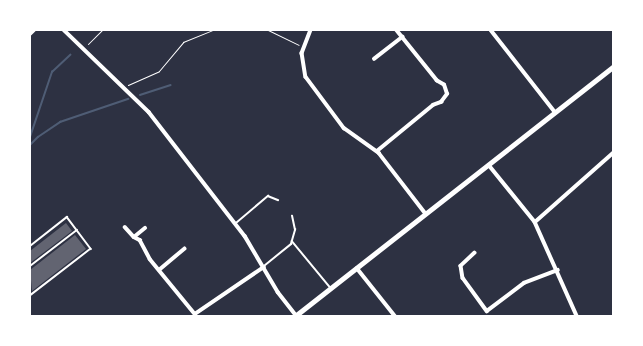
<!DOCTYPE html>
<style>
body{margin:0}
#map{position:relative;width:643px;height:346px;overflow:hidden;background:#2d3142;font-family:Barlow,sans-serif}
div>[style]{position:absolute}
.stream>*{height:1.5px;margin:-0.75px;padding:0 0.75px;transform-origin:0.75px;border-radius:0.75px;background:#4f5d75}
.building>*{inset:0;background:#626471}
.path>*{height:1px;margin:-0.5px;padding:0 0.5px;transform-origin:0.5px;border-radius:0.5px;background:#fff}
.service>*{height:1.5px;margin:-0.75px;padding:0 0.75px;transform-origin:0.75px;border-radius:0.75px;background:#fff}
.minor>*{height:3.5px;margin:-1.75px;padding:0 1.75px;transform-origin:1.75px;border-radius:1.75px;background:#fff}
.secondary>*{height:5px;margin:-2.5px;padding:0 2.5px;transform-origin:2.5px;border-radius:2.5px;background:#fff}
span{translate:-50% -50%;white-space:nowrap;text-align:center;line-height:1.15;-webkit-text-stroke:3px #fff;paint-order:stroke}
.frame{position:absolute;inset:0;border:31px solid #fff;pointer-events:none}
</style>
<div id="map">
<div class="stream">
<i style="left:140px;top:95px;width:32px;rotate:-18deg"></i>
<i style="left:30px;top:137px;width:69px;rotate:-71.3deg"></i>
<i style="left:52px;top:72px;width:25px;rotate:-43deg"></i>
<i style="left:30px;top:145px;width:11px;rotate:-45deg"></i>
<i style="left:38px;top:137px;width:27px;rotate:-34deg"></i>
<i style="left:60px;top:122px;width:72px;rotate:-18.7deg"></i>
</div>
<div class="building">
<i style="clip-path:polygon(66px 223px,72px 231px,30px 263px,30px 251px)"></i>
<i style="clip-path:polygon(75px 235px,86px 249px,32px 291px,30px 270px)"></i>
</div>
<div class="path">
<i style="left:268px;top:30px;width:34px;rotate:26deg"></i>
<i style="left:88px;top:44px;width:20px;rotate:-45deg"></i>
<i style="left:128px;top:85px;width:34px;rotate:-24deg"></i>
<i style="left:159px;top:71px;width:38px;rotate:-50deg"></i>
<i style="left:183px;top:42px;width:31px;rotate:-22deg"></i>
</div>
<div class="service">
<i style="left:236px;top:223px;width:42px;rotate:-40.2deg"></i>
<i style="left:268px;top:196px;width:11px;rotate:22deg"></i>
<i style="left:292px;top:241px;width:60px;rotate:50.4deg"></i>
<i style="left:30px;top:246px;width:47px;rotate:-38.1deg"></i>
<i style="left:67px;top:217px;width:40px;rotate:53deg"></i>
<i style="left:91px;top:249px;width:77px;rotate:142.4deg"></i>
<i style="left:30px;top:266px;width:59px;rotate:-37.5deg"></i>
<i style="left:264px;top:266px;width:35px;rotate:-39deg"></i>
<i style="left:291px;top:244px;width:15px;rotate:-74deg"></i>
<i style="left:295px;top:230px;width:14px;rotate:-102deg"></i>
</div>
<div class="minor">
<i style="left:64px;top:30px;width:118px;rotate:44deg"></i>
<i style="left:149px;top:112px;width:157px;rotate:52.3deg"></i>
<i style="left:245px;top:236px;width:65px;rotate:59.5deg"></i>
<i style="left:278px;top:292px;width:29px;rotate:52deg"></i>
<i style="left:311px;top:30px;width:25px;rotate:111deg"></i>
<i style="left:302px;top:53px;width:24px;rotate:81deg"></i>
<i style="left:306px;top:77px;width:64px;rotate:53.3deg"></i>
<i style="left:344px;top:128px;width:43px;rotate:35.5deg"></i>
<i style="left:379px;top:153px;width:77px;rotate:52.4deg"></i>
<i style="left:491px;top:30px;width:104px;rotate:52deg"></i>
<i style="left:30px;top:34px;width:6px;rotate:-45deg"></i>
<i style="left:374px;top:59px;width:36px;rotate:-38deg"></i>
<i style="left:377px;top:151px;width:72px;rotate:-39.4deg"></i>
<i style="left:433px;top:105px;width:9px;rotate:-21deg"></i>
<i style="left:441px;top:102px;width:10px;rotate:-53deg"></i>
<i style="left:447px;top:94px;width:9px;rotate:-108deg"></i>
<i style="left:444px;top:85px;width:8px;rotate:-150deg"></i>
<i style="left:437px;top:81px;width:65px;rotate:-128.8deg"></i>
<i style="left:489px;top:165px;width:73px;rotate:51.1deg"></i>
<i style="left:535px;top:222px;width:103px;rotate:65.9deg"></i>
<i style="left:535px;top:222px;width:104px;rotate:-41.5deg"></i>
<i style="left:125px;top:227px;width:13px;rotate:48deg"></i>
<i style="left:134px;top:237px;width:7px;rotate:27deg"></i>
<i style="left:140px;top:240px;width:21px;rotate:62deg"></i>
<i style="left:150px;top:259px;width:71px;rotate:50.7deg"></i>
<i style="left:195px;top:314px;width:83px;rotate:-34.3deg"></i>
<i style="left:134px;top:237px;width:14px;rotate:-39deg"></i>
<i style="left:475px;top:253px;width:19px;rotate:137deg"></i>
<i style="left:461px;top:266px;width:12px;rotate:81deg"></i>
<i style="left:463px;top:278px;width:41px;rotate:54deg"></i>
<i style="left:487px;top:311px;width:46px;rotate:-37.1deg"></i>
<i style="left:524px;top:283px;width:36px;rotate:-21deg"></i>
<i style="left:357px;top:268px;width:61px;rotate:51.6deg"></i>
<i style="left:159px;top:270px;width:33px;rotate:-40deg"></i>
</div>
<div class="secondary">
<i style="left:295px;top:316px;width:404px;rotate:-38.1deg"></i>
</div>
<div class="frame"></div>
</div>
